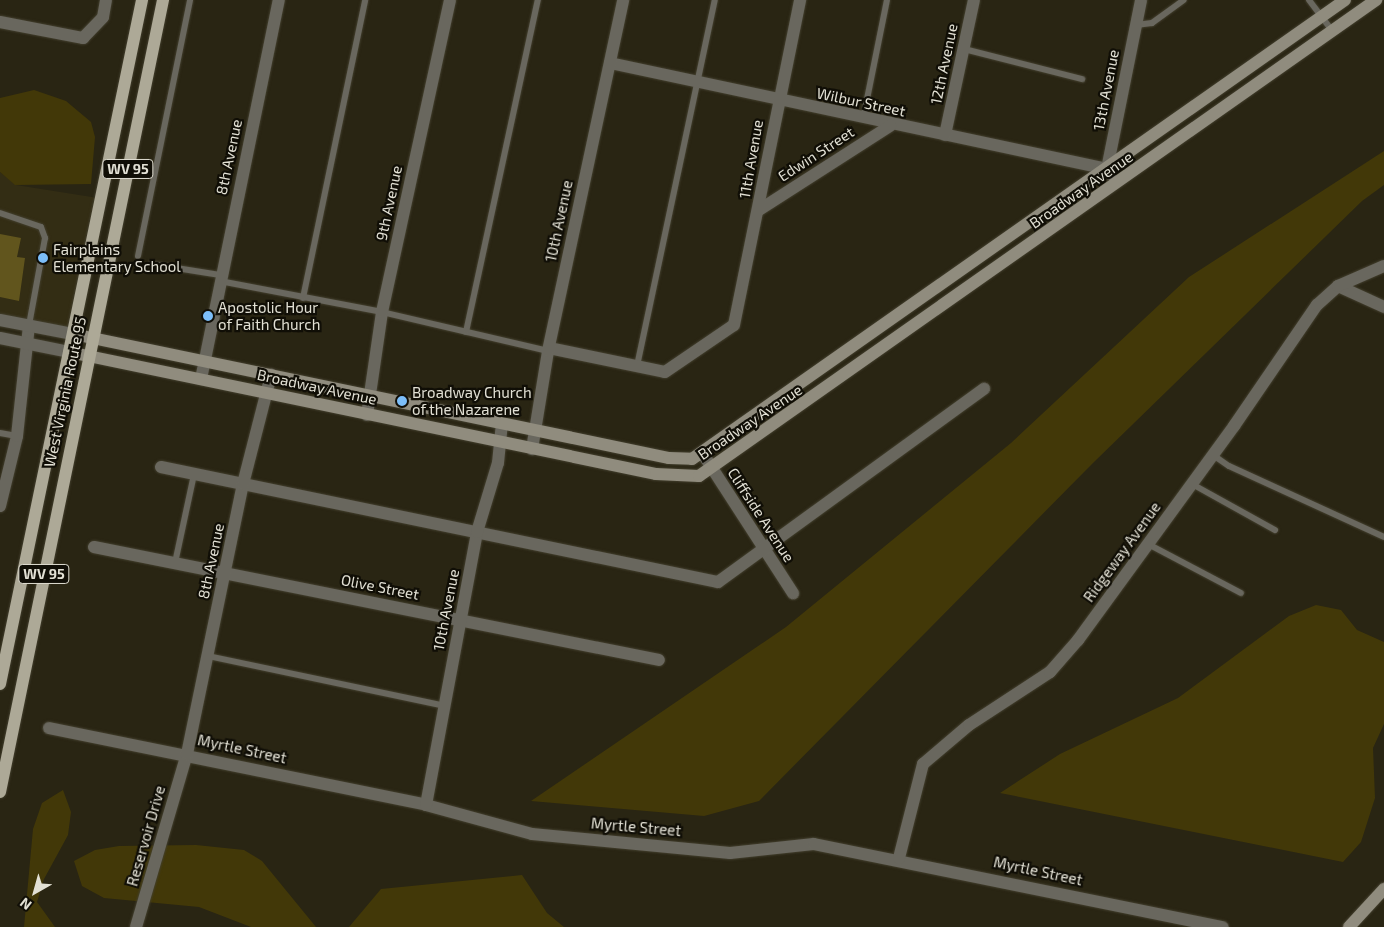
<!DOCTYPE html>
<style>
body{margin:0}
#map{position:relative;width:1384px;height:927px;overflow:hidden;background:#292513;font-family:"Exo 2",sans-serif}
div>[style]{position:absolute}
.built>*{inset:0;background:#332d14}
.green>*{inset:0;background:#423808}
.building>*{inset:0;background:#61551d}
.roads{filter:drop-shadow(0 0 1px #433f2e) drop-shadow(0 0 1px #433f2e)}
.service>*{height:6px;margin:-3px;padding:0 3px;transform-origin:3px;border-radius:3px;background:#69675e}
.minor>*{height:12px;margin:-6px;padding:0 6px;transform-origin:6px;border-radius:6px;background:#69675e}
.tertiary>*{height:12px;margin:-6px;padding:0 6px;transform-origin:6px;border-radius:6px;background:#69675e}
.secondary>*{height:12px;margin:-6px;padding:0 6px;transform-origin:6px;border-radius:6px;background:#908c7e}
.primary>*{height:12px;margin:-6px;padding:0 6px;transform-origin:6px;border-radius:6px;background:#ada997}
.dots>*{width:14px;height:14px;translate:-50% -50%;box-sizing:border-box;border:2px solid #100e06;border-radius:50%}
span{translate:-50% -50%;white-space:nowrap;text-align:center;line-height:1.15;-webkit-text-stroke:4.5px #100e06;paint-order:stroke}
.shield-label span{padding:1px 4px;background:#100e06;border:1px solid;border-radius:4px;-webkit-text-stroke-width:0}
.shield-label{font-size:14px;color:#e2e0d4;font-weight:700}
.street-label{font-size:15px;color:#e2e0d4}
.poi-label{font-size:15px;color:#e2e0d4}
.left{translate:0 -50%;text-align:left}
.north{position:absolute;left:10px;top:867px;width:50px;height:50px;-webkit-text-stroke:4px #100e06;paint-order:stroke;rotate:218deg;font-size:14px;font-weight:700;line-height:20px;text-align:center;color:#e2e0d4}
.north::after{content:'';display:block;margin:auto;width:18px;height:22px;background:#e2e0d4;clip-path:polygon(50% 0,100% 100%,50% 72%,0 100%)}
</style>
<div id="map">
<div class="built">
<i style="clip-path:polygon(0 172px,16px 185px,98px 198px,70px 332px,0 318px)"></i>
</div>
<div class="green">
<i style="clip-path:polygon(34px 90px,66px 101px,91px 122px,95px 137px,91px 184px,15px 185px,0 172px,0 98px)"></i>
<i style="clip-path:polygon(1384px 151px,1384px 185px,1362px 201px,1093px 463px,759px 801px,704px 816px,531px 801px,786px 627px,1011px 443px,1189px 277px)"></i>
<i style="clip-path:polygon(1316px 605px,1341px 610px,1357px 630px,1384px 642px,1384px 724px,1373px 748px,1375px 798px,1361px 842px,1343px 862px,1000px 793px,1060px 754px,1178px 698px,1289px 616px)"></i>
<i style="clip-path:polygon(63px 790px,71px 812px,68px 835px,44px 879px,37px 902px,55px 927px,24px 927px,33px 829px,42px 803px)"></i>
<i style="clip-path:polygon(196px 845px,244px 850px,262px 861px,316px 927px,251px 927px,199px 907px,104px 898px,82px 886px,74px 861px,95px 850px,119px 846px)"></i>
<i style="clip-path:polygon(522px 875px,547px 913px,564px 927px,349px 927px,381px 889px)"></i>
</div>
<div class="building">
<i style="clip-path:polygon(0 234px,21px 238px,17px 257px,25px 258px,19px 301px,0 297px)"></i>
</div>
<div class="roads">
<div class="service">
<i style="left:1309px;top:0;width:39px;rotate:53deg"></i>
<i style="left:1136px;top:25px;width:16px;rotate:-7deg"></i>
<i style="left:1152px;top:23px;width:39px;rotate:-36deg"></i>
<i style="left:964px;top:49px;width:122px;rotate:14.3deg"></i>
<i style="left:863px;top:119px;width:121px;rotate:-78.6deg"></i>
<i style="left:0;top:213px;width:43px;rotate:18.9deg"></i>
<i style="left:41px;top:227px;width:12px;rotate:70deg"></i>
<i style="left:45px;top:238px;width:88px;rotate:100.4deg"></i>
<i style="left:138px;top:256px;width:261px;rotate:-78.5deg"></i>
<i style="left:151px;top:264px;width:70px;rotate:9.1deg"></i>
<i style="left:220px;top:281px;width:165px;rotate:10.8deg"></i>
<i style="left:382px;top:312px;width:171px;rotate:13.2deg"></i>
<i style="left:303px;top:298px;width:304px;rotate:-78.2deg"></i>
<i style="left:466px;top:332px;width:340px;rotate:-77.8deg"></i>
<i style="left:637px;top:366px;width:374px;rotate:-78deg"></i>
<i style="left:0;top:433px;width:17px;rotate:10deg"></i>
<i style="left:1213px;top:455px;width:19px;rotate:35deg"></i>
<i style="left:1229px;top:466px;width:170px;rotate:24.6deg"></i>
<i style="left:1192px;top:484px;width:95px;rotate:29deg"></i>
<i style="left:1148px;top:544px;width:105px;rotate:27.8deg"></i>
<i style="left:175px;top:563px;width:91px;rotate:-77.9deg"></i>
<i style="left:208px;top:656px;width:242px;rotate:11.9deg"></i>
</div>
<div class="minor">
<i style="left:0;top:22px;width:85px;rotate:10.9deg"></i>
<i style="left:83px;top:38px;width:29px;rotate:-46deg"></i>
<i style="left:103px;top:17px;width:17px;rotate:-80deg"></i>
<i style="left:610px;top:63px;width:508px;rotate:12.04deg"></i>
<i style="left:945px;top:135px;width:138px;rotate:-77.9deg"></i>
<i style="left:1110px;top:174px;width:6px;rotate:-121deg"></i>
<i style="left:1107px;top:169px;width:172px;rotate:-78.6deg"></i>
<i style="left:759px;top:210px;width:156px;rotate:-32.7deg"></i>
<i style="left:1338px;top:286px;width:51px;rotate:24.5deg"></i>
<i style="left:549px;top:348px;width:118px;rotate:11.7deg"></i>
<i style="left:665px;top:372px;width:83px;rotate:-34.3deg"></i>
<i style="left:734px;top:325px;width:332px;rotate:-78.5deg"></i>
<i style="left:201px;top:379px;width:387px;rotate:-78.4deg"></i>
<i style="left:367px;top:415px;width:104px;rotate:-81.7deg"></i>
<i style="left:382px;top:312px;width:319px;rotate:-77.7deg"></i>
<i style="left:532px;top:449px;width:99px;rotate:-80.7deg"></i>
<i style="left:548px;top:351px;width:359px;rotate:-77.9deg"></i>
<i style="left:703px;top:454px;width:166px;rotate:57.1deg"></i>
<i style="left:161px;top:467px;width:569px;rotate:11.67deg"></i>
<i style="left:718px;top:582px;width:329px;rotate:-36deg"></i>
<i style="left:0;top:506px;width:72px;rotate:-76.3deg"></i>
<i style="left:17px;top:436px;width:112px;rotate:-83.8deg"></i>
<i style="left:94px;top:547px;width:576px;rotate:11.31deg"></i>
<i style="left:49px;top:728px;width:385px;rotate:11.5deg"></i>
<i style="left:426px;top:805px;width:110px;rotate:15.3deg"></i>
<i style="left:532px;top:834px;width:199px;rotate:5.5deg"></i>
<i style="left:730px;top:853px;width:84px;rotate:-6.1deg"></i>
<i style="left:814px;top:844px;width:417px;rotate:11.5deg"></i>
<i style="left:426px;top:805px;width:278px;rotate:-79.4deg"></i>
<i style="left:477px;top:532px;width:72px;rotate:-73.1deg"></i>
<i style="left:498px;top:463px;width:40px;rotate:-84.3deg"></i>
<i style="left:899px;top:858px;width:97px;rotate:-75.7deg"></i>
<i style="left:923px;top:764px;width:60px;rotate:-40.3deg"></i>
<i style="left:969px;top:725px;width:97px;rotate:-33.2deg"></i>
<i style="left:1050px;top:672px;width:43px;rotate:-48.8deg"></i>
<i style="left:1078px;top:640px;width:265px;rotate:-53.9deg"></i>
<i style="left:1234px;top:426px;width:147px;rotate:-55.6deg"></i>
<i style="left:1317px;top:305px;width:28px;rotate:-42deg"></i>
<i style="left:1338px;top:286px;width:50px;rotate:-23.5deg"></i>
<i style="left:136px;top:927px;width:180px;rotate:-73.6deg"></i>
<i style="left:187px;top:754px;width:276px;rotate:-78.3deg"></i>
<i style="left:243px;top:484px;width:113px;rotate:-75.6deg"></i>
</div>
<div class="tertiary">
<i style="left:0;top:320px;width:74px;rotate:10.9deg"></i>
<i style="left:0;top:338px;width:70px;rotate:11.5deg"></i>
</div>
<div class="secondary">
<i style="left:73px;top:334px;width:609px;rotate:11.75deg"></i>
<i style="left:669px;top:458px;width:23px;rotate:2deg"></i>
<i style="left:692px;top:459px;width:798px;rotate:-35.1deg"></i>
<i style="left:69px;top:352px;width:600px;rotate:11.74deg"></i>
<i style="left:656px;top:474px;width:43px;rotate:2.7deg"></i>
<i style="left:699px;top:476px;width:828px;rotate:-35.11deg"></i>
<i style="left:1349px;top:927px;width:52px;rotate:-47.4deg"></i>
</div>
<div class="primary">
<i style="left:0;top:684px;width:699px;rotate:-78.27deg"></i>
<i style="left:0;top:792px;width:809px;rotate:-78.37deg"></i>
</div>
</div>
<div class="dots">
<i style="left:43px;top:258px;background:#7cbef9"></i>
<i style="left:208px;top:316px;background:#7cbef9"></i>
<i style="left:402px;top:401px;background:#7cbef9"></i>
</div>
<div class="shield-label">
<span style="left:128px;top:169px">WV 95</span>
<span style="left:44px;top:574px">WV 95</span>
</div>
<div class="street-label">
<span style="left:944px;top:64px;rotate:-78deg">12th Avenue</span>
<span style="left:1106px;top:90px;rotate:-79deg">13th Avenue</span>
<span style="left:861px;top:102px;rotate:12deg">Wilbur Street</span>
<span style="left:816px;top:154px;rotate:-33deg">Edwin Street</span>
<span style="left:229px;top:157px;rotate:-78deg">8th Avenue</span>
<span style="left:751px;top:159px;rotate:-80deg">11th Avenue</span>
<span style="left:1081px;top:190px;rotate:-35deg">Broadway Avenue</span>
<span style="left:389px;top:203px;rotate:-78deg">9th Avenue</span>
<span style="left:559px;top:221px;rotate:-78deg">10th Avenue</span>
<span style="left:317px;top:387px;rotate:12deg">Broadway Avenue</span>
<span style="left:65px;top:392px;rotate:-78deg">West Virginia Route 95</span>
<span style="left:750px;top:422px;rotate:-34deg">Broadway Avenue</span>
<span style="left:761px;top:515px;rotate:57deg">Cliffside Avenue</span>
<span style="left:1122px;top:552px;rotate:-54deg">Ridgeway Avenue</span>
<span style="left:211px;top:561px;rotate:-78deg">8th Avenue</span>
<span style="left:380px;top:587px;rotate:11deg">Olive Street</span>
<span style="left:446px;top:610px;rotate:-79deg">10th Avenue</span>
<span style="left:242px;top:749px;rotate:12deg">Myrtle Street</span>
<span style="left:636px;top:827px;rotate:5deg">Myrtle Street</span>
<span style="left:146px;top:836px;rotate:-74deg">Reservoir Drive</span>
<span style="left:1038px;top:871px;rotate:12deg">Myrtle Street</span>
</div>
<div class="poi-label">
<span class="left" style="left:53px;top:258px">Fairplains<br>Elementary School</span>
<span class="left" style="left:218px;top:316px">Apostolic Hour<br>of Faith Church</span>
<span class="left" style="left:412px;top:401px">Broadway Church<br>of the Nazarene</span>
</div>
<div class="north">N</div>
</div>
